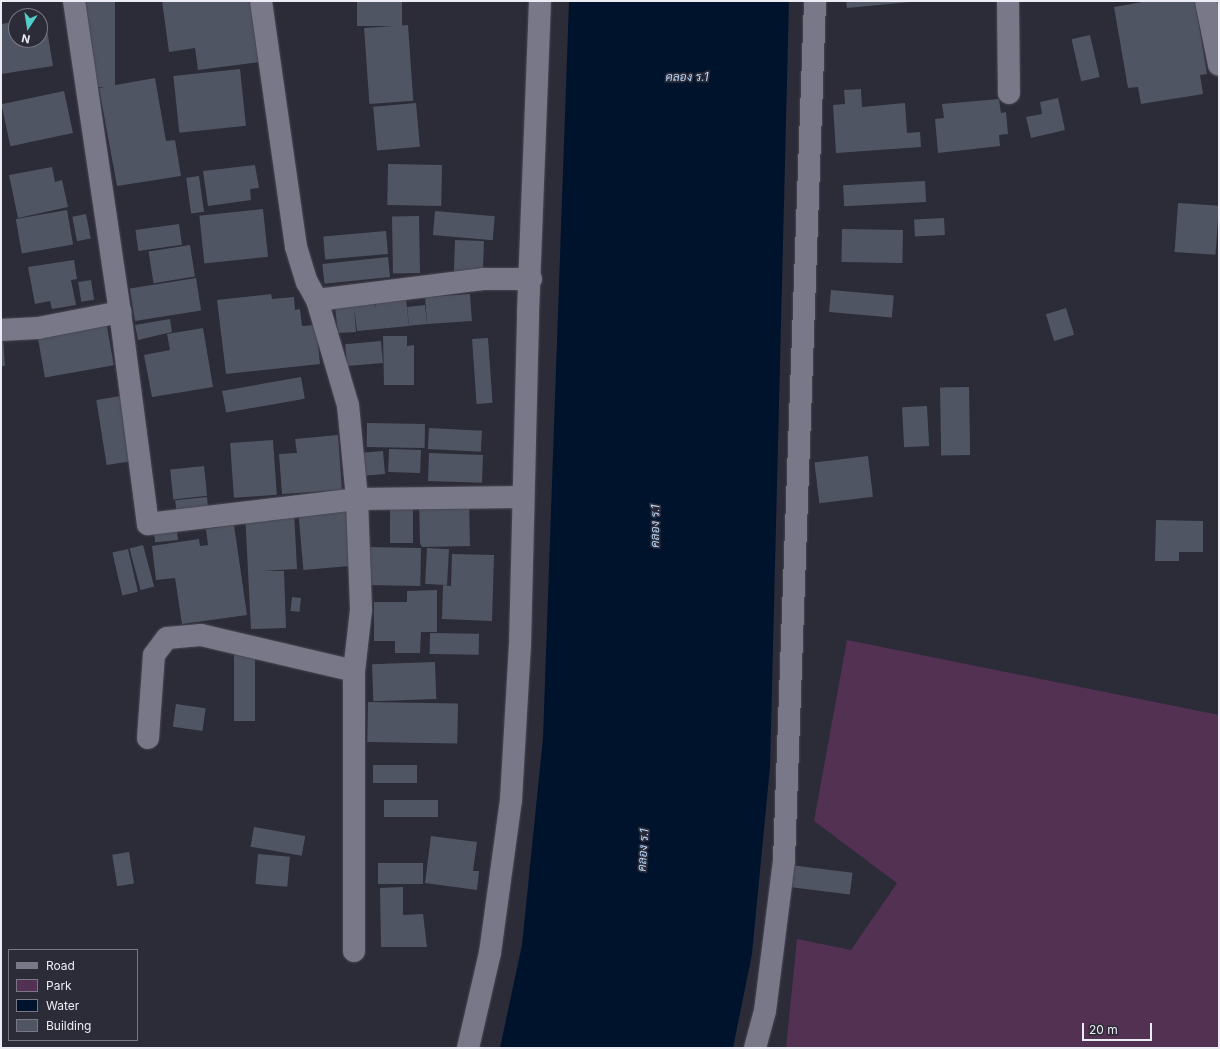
<!DOCTYPE html>
<meta charset="utf-8">
<style>
body{margin:0}
#map{position:relative;width:1220px;height:1049px;overflow:hidden;background:#2c2b38;font-family:Inter,Sarabun,sans-serif}
div>[style]{position:absolute}
.green>*{inset:0;background:#533153}
.water>*{inset:0;background:#00132c}
.building>*{inset:0;background:#505563;transform-origin:0 0}
.roads{filter:drop-shadow(0 0 1px #494752) drop-shadow(0 0 1px #494752)}
.minor>*{height:22px;margin:-11px;padding:0 11px;transform-origin:11px;border-radius:11px;background:#797888}
span{translate:-50% -50%;white-space:nowrap;text-align:center;line-height:1.15;-webkit-text-stroke:3.5px #2c2b38;paint-order:stroke}
.water-label{font-size:12px;color:#b6d8fc;font-style:italic}
.frame{position:absolute;inset:0;border:2px solid #ececf5;pointer-events:none}
.legend{position:absolute;left:8px;top:949px;width:130px;height:92px;box-sizing:border-box;background:#2c2b38;border:1px solid #797884;margin:0;padding:5px 7px;list-style:none;font-size:12px;color:#ececf5}
.legend li{display:flex;align-items:center;gap:8px;height:20px}
.legend b{width:20px;border:1px solid #797884}
.north{position:absolute;left:8px;top:8px;width:40px;height:40px;box-sizing:border-box;background:#2c2b38;border:1px solid #797884;border-radius:50%;rotate:192deg;font-size:11px;font-weight:700;line-height:16px;text-align:center;color:#ececf5}
.north::after{content:'';display:block;margin:auto;width:14px;height:18px;background:#53cdca;clip-path:polygon(50% 0,100% 100%,50% 72%,0 100%)}
.scale{position:absolute;left:1082px;top:1023px;width:70px;height:18px;box-sizing:border-box;border:2px solid #ececf5;border-top:0;padding-left:5px;font-size:12px;line-height:14px;white-space:nowrap;color:#ececf5;-webkit-text-stroke:3px #2c2b38;paint-order:stroke}
</style>
<div id="map">
<div class="green">
<i style="clip-path:polygon(847px 640px,1219px 715px,1219px 1048px,786px 1048px,797px 939px,851px 950px,897px 883px,814px 821px)"></i>
</div>
<div class="water">
<i style="clip-path:polygon(569px 1px,789px 1px,770px 767px,752px 954px,733px 1048px,500px 1048px,522px 945px,543px 738px)"></i>
</div>
<div class="building">
<i style="left:84px;top:1px;width:31px;height:86px"></i>
<i style="clip-path:polygon(162px 1px,251px 1px,259px 62px,198px 70px,195px 48px,169px 52px)"></i>
<i style="left:357px;top:1px;width:45px;height:25px"></i>
<i style="clip-path:polygon(846px 1px,910px 1px,910px 2px,847px 8px)"></i>
<i style="clip-path:polygon(1148px 1px,1195px 1px,1207px 74px,1200px 75px,1203px 94px,1141px 104px,1138px 87px,1128px 88px,1114px 7px)"></i>
<i style="clip-path:polygon(40px 18px,45px 18px,53px 66px,1px 74px,1px 24px,16px 22px,16px 40px,40px 40px)"></i>
<i style="left:408px;top:25px;width:76px;height:44px;rotate:86deg"></i>
<i style="left:1090px;top:35px;width:43px;height:19px;rotate:77deg"></i>
<i style="left:240px;top:69px;width:57px;height:67px;rotate:84deg"></i>
<i style="clip-path:polygon(155px 78px,166px 141px,175px 140px,181px 176px,117px 186px,99px 88px)"></i>
<i style="clip-path:polygon(861px 89px,862px 107px,905px 103px,907px 133px,920px 132px,921px 147px,836px 153px,833px 105px,845px 104px,844px 90px)"></i>
<i style="left:64px;top:91px;width:43px;height:64px;rotate:78deg"></i>
<i style="clip-path:polygon(1058px 98px,1065px 130px,1031px 138px,1026px 117px,1042px 114px,1040px 102px)"></i>
<i style="clip-path:polygon(999px 99px,1001px 113px,1006px 112px,1008px 134px,999px 135px,1000px 146px,938px 153px,935px 119px,944px 118px,942px 104px)"></i>
<i style="left:416px;top:103px;width:44px;height:43px;rotate:85deg"></i>
<i style="left:388px;top:164px;width:54px;height:41px;rotate:1deg"></i>
<i style="clip-path:polygon(255px 165px,259px 188px,250px 189px,251px 200px,208px 206px,203px 171px)"></i>
<i style="clip-path:polygon(52px 167px,55px 182px,62px 180px,68px 207px,18px 218px,9px 175px)"></i>
<i style="left:199px;top:176px;width:36px;height:13px;rotate:82deg"></i>
<i style="left:925px;top:181px;width:21px;height:82px;rotate:87deg"></i>
<i style="left:1178px;top:203px;width:41px;height:49px;rotate:4deg"></i>
<i style="left:263px;top:209px;width:48px;height:64px;rotate:84deg"></i>
<i style="left:67px;top:210px;width:35px;height:52px;rotate:80deg"></i>
<i style="left:435px;top:211px;width:60px;height:24px;rotate:5deg"></i>
<i style="left:86px;top:214px;width:25px;height:14px;rotate:79deg"></i>
<i style="left:419px;top:216px;width:57px;height:27px;rotate:89deg"></i>
<i style="left:944px;top:218px;width:17px;height:30px;rotate:87deg"></i>
<i style="left:179px;top:224px;width:21px;height:44px;rotate:82deg"></i>
<i style="left:842px;top:229px;width:61px;height:33px;rotate:1deg"></i>
<i style="left:386px;top:231px;width:23px;height:63px;rotate:85deg"></i>
<i style="left:455px;top:240px;width:29px;height:32px;rotate:2deg"></i>
<i style="left:190px;top:245px;width:32px;height:42px;rotate:81deg"></i>
<i style="left:388px;top:257px;width:20px;height:66px;rotate:84deg"></i>
<i style="clip-path:polygon(74px 260px,77px 279px,71px 280px,76px 305px,52px 309px,50px 301px,35px 304px,28px 267px)"></i>
<i style="left:196px;top:278px;width:33px;height:67px;rotate:81deg"></i>
<i style="left:91px;top:280px;width:20px;height:13px;rotate:81deg"></i>
<i style="left:831px;top:290px;width:63px;height:22px;rotate:5deg"></i>
<i style="clip-path:polygon(271px 294px,272px 299px,294px 297px,295px 310px,300px 309px,302px 326px,316px 325px,320px 364px,226px 374px,217px 300px)"></i>
<i style="left:470px;top:294px;width:27px;height:45px;rotate:86deg"></i>
<i style="clip-path:polygon(406px 299px,409px 326px,357px 331px,354px 307px,356px 332px,338px 333px,335px 307px,375px 303px,376px 308px,376px 302px)"></i>
<i style="left:425px;top:305px;width:19px;height:18px;rotate:84deg"></i>
<i style="left:1066px;top:308px;width:28px;height:21px;rotate:73deg"></i>
<i style="clip-path:polygon(170px 319px,172px 332px,138px 340px,135px 325px)"></i>
<i style="left:106px;top:321px;width:45px;height:70px;rotate:80deg"></i>
<i style="clip-path:polygon(203px 328px,213px 387px,152px 397px,144px 355px,170px 350px,167px 334px)"></i>
<i style="clip-path:polygon(383px 336px,407px 336px,407px 346px,414px 345px,414px 385px,384px 385px)"></i>
<i style="clip-path:polygon(1px 338px,3px 338px,5px 366px,1px 366px)"></i>
<i style="left:488px;top:338px;width:65px;height:16px;rotate:86deg"></i>
<i style="left:381px;top:341px;width:22px;height:36px;rotate:85deg"></i>
<i style="left:301px;top:377px;width:22px;height:80px;rotate:80deg"></i>
<i style="left:969px;top:387px;width:68px;height:29px;rotate:89deg"></i>
<i style="left:121px;top:396px;width:66px;height:25px;rotate:81deg"></i>
<i style="left:927px;top:406px;width:40px;height:25px;rotate:87deg"></i>
<i style="left:367px;top:423px;width:58px;height:24px;rotate:1deg"></i>
<i style="left:429px;top:428px;width:53px;height:21px;rotate:3deg"></i>
<i style="clip-path:polygon(338px 435px,342px 490px,282px 494px,279px 454px,297px 453px,295px 439px)"></i>
<i style="left:273px;top:440px;width:55px;height:43px;rotate:86deg"></i>
<i style="left:389px;top:449px;width:32px;height:23px;rotate:2deg"></i>
<i style="left:383px;top:451px;width:23px;height:21px;rotate:85deg"></i>
<i style="left:429px;top:453px;width:54px;height:28px;rotate:2deg"></i>
<i style="left:868px;top:456px;width:41px;height:54px;rotate:83deg"></i>
<i style="left:204px;top:466px;width:30px;height:34px;rotate:84deg"></i>
<i style="left:207px;top:497px;width:19px;height:32px;rotate:84deg"></i>
<i style="left:390px;top:499px;width:23px;height:44px"></i>
<i style="clip-path:polygon(469px 499px,470px 546px,422px 547px,420px 543px,419px 500px)"></i>
<i style="left:347px;top:506px;width:60px;height:49px;rotate:85deg"></i>
<i style="clip-path:polygon(294px 511px,297px 569px,262px 571px,284px 571px,286px 628px,251px 629px,245px 513px)"></i>
<i style="clip-path:polygon(1156px 520px,1203px 521px,1203px 552px,1179px 552px,1179px 561px,1155px 561px)"></i>
<i style="left:176px;top:521px;width:19px;height:23px;rotate:84deg"></i>
<i style="clip-path:polygon(234px 525px,247px 615px,182px 624px,175px 578px,156px 580px,152px 546px,199px 539px,200px 546px,208px 545px,206px 529px)"></i>
<i style="left:143px;top:545px;width:43px;height:14px;rotate:75deg"></i>
<i style="left:367px;top:547px;width:54px;height:38px;rotate:1deg"></i>
<i style="left:427px;top:548px;width:22px;height:36px;rotate:3deg"></i>
<i style="left:128px;top:549px;width:44px;height:16px;rotate:77deg"></i>
<i style="clip-path:polygon(452px 554px,494px 555px,492px 621px,442px 619px,443px 585px,451px 586px)"></i>
<i style="clip-path:polygon(437px 590px,437px 632px,421px 632px,420px 653px,395px 653px,395px 641px,374px 641px,374px 602px,407px 602px,407px 591px)"></i>
<i style="left:292px;top:597px;width:9px;height:14px;rotate:6deg"></i>
<i style="left:430px;top:633px;width:49px;height:21px;rotate:1deg"></i>
<i style="left:234px;top:654px;width:21px;height:67px"></i>
<i style="left:435px;top:662px;width:37px;height:63px;rotate:88deg"></i>
<i style="left:368px;top:702px;width:90px;height:40px;rotate:1deg"></i>
<i style="left:176px;top:704px;width:30px;height:23px;rotate:8deg"></i>
<i style="left:373px;top:765px;width:44px;height:18px"></i>
<i style="left:384px;top:800px;width:54px;height:17px"></i>
<i style="left:254px;top:827px;width:52px;height:20px;rotate:10deg"></i>
<i style="clip-path:polygon(431px 836px,477px 842px,473px 871px,479px 871px,477px 890px,425px 883px)"></i>
<i style="left:129px;top:852px;width:32px;height:17px;rotate:81deg"></i>
<i style="left:258px;top:854px;width:32px;height:30px;rotate:5deg"></i>
<i style="left:378px;top:863px;width:45px;height:21px"></i>
<i style="left:790px;top:865px;width:63px;height:22px;rotate:7deg"></i>
<i style="clip-path:polygon(403px 887px,403px 915px,423px 914px,427px 947px,381px 947px,380px 888px)"></i>
</div>
<div class="roads">
<div class="minor">
<i style="left:74px;top:1px;width:314px;rotate:81.6deg"></i>
<i style="left:120px;top:312px;width:214px;rotate:82.5deg"></i>
<i style="left:148px;top:524px;width:210px;rotate:-6.8deg"></i>
<i style="left:357px;top:499px;width:166px;rotate:-0.7deg"></i>
<i style="left:261px;top:1px;width:248px;rotate:81.9deg"></i>
<i style="left:296px;top:247px;width:37px;rotate:73deg"></i>
<i style="left:307px;top:282px;width:21px;rotate:61deg"></i>
<i style="left:317px;top:300px;width:109px;rotate:73.6deg"></i>
<i style="left:348px;top:405px;width:94px;rotate:84.5deg"></i>
<i style="left:357px;top:499px;width:111px;rotate:87.9deg"></i>
<i style="left:361px;top:610px;width:61px;rotate:96.5deg"></i>
<i style="left:354px;top:671px;width:280px;rotate:90deg"></i>
<i style="left:1008px;top:1px;width:92px;rotate:89.4deg"></i>
<i style="left:1206px;top:1px;width:65px;rotate:78.5deg"></i>
<i style="left:317px;top:300px;width:167px;rotate:-7.2deg"></i>
<i style="left:483px;top:279px;width:48px"></i>
<i style="left:1px;top:330px;width:37px;rotate:-3deg"></i>
<i style="left:38px;top:328px;width:84px;rotate:-11deg"></i>
<i style="left:148px;top:738px;width:83px;rotate:-85.9deg"></i>
<i style="left:154px;top:655px;width:21px;rotate:-53deg"></i>
<i style="left:167px;top:638px;width:34px;rotate:-5deg"></i>
<i style="left:201px;top:635px;width:157px;rotate:13.2deg"></i>
<i style="left:468px;top:1048px;width:98px;rotate:-77deg"></i>
<i style="left:490px;top:953px;width:154px;rotate:-82.2deg"></i>
<i style="left:511px;top:800px;width:154px;rotate:-86.7deg"></i>
<i style="left:520px;top:646px;width:333px;rotate:-88.6deg"></i>
<i style="left:528px;top:313px;width:312px;rotate:-87.8deg"></i>
<i style="left:755px;top:1048px;width:38px;rotate:-75deg"></i>
<i style="left:765px;top:1011px;width:152px;rotate:-82.8deg"></i>
<i style="left:784px;top:860px;width:860px;rotate:-87.93deg"></i>
</div>
</div>
<div class="water-label">
<span style="left:687px;top:77px">คลอง ร.1</span>
<span style="left:655px;top:526px;rotate:-89deg">คลอง ร.1</span>
<span style="left:643px;top:850px;rotate:-86deg">คลอง ร.1</span>
</div>
<div class="frame"></div>
<ul class="legend">
<li><b style="height:5px;background:#797888"></b>Road</li>
<li><b style="height:11px;background:#533153"></b>Park</li>
<li><b style="height:11px;background:#00132c"></b>Water</li>
<li><b style="height:11px;background:#505563"></b>Building</li>
</ul>
<div class="north">N</div>
<div class="scale">20 m</div>
</div>
